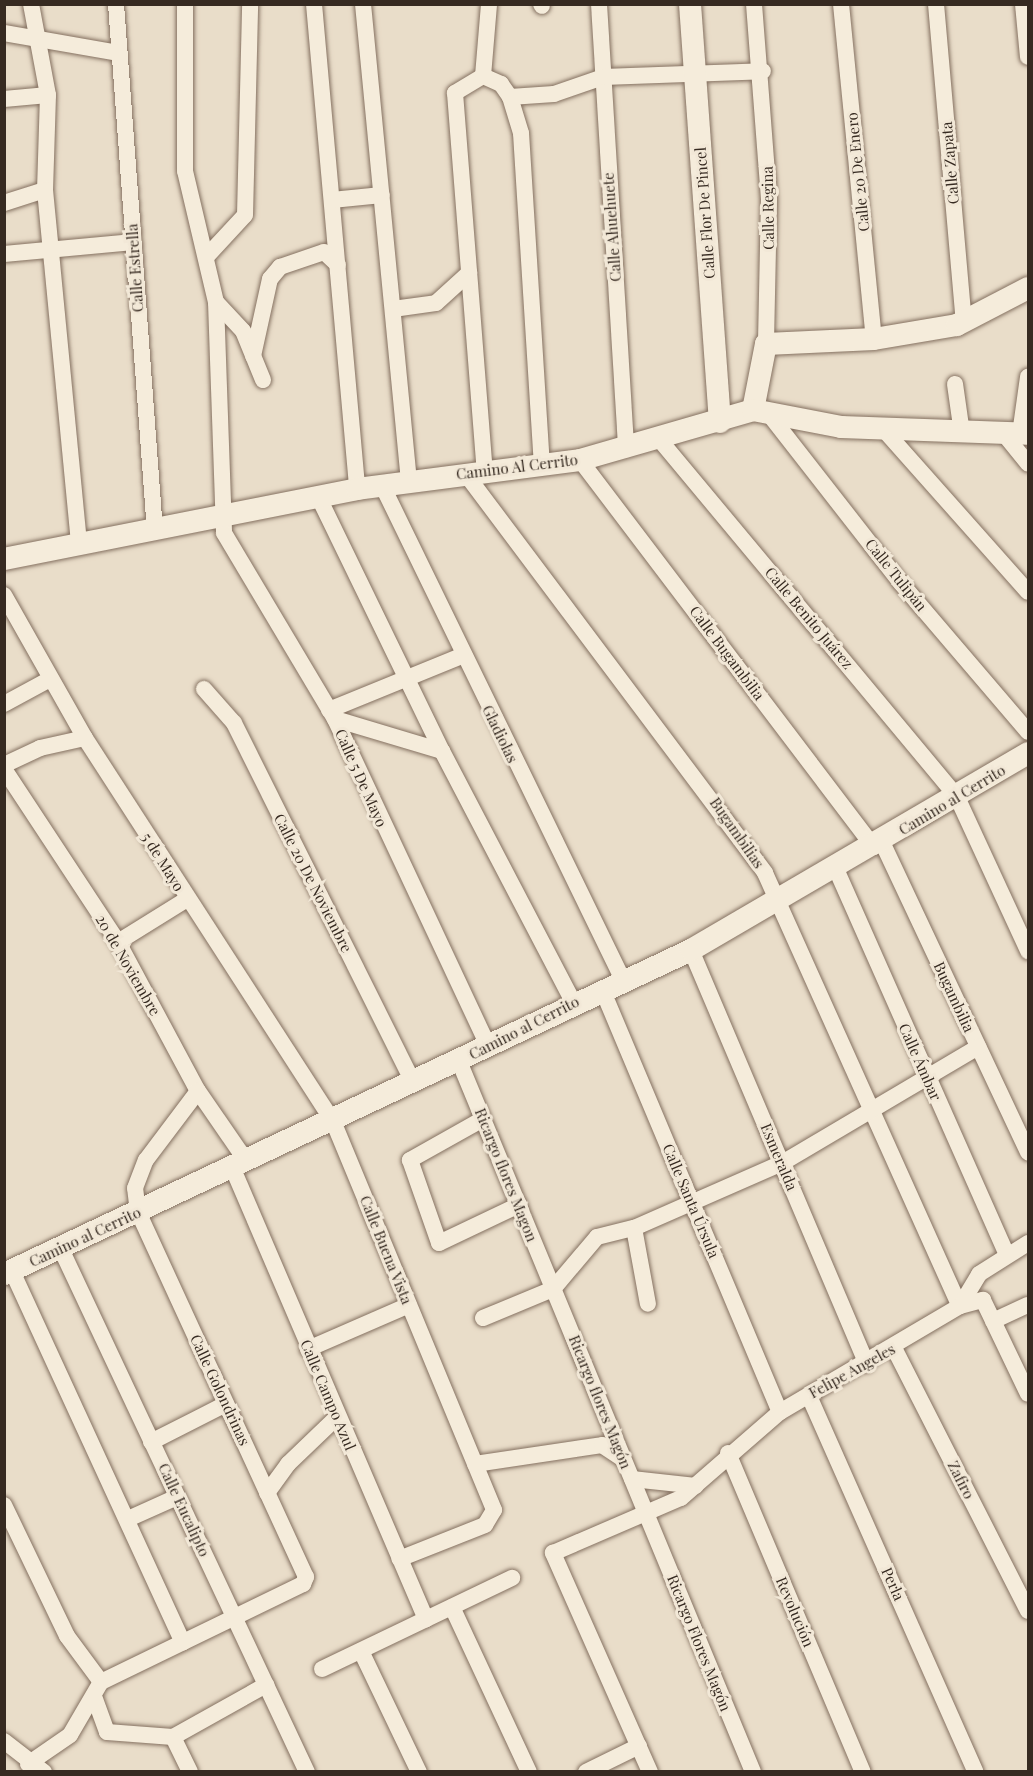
<!DOCTYPE html>
<meta charset="utf-8">
<style>
body{margin:0}
#map{position:relative;width:1033px;height:1776px;overflow:hidden;background:#e9ddc9;font-family:"Playfair Display",serif}
div>[style]{position:absolute}
.roads{filter:drop-shadow(0 0 2px #847060) drop-shadow(0 0 2px #847060)}
.street>*{height:16px;margin:-8px;padding:0 8px;transform-origin:8px;border-radius:8px;background:#f5ecdb}
.secondary>*{height:22px;margin:-11px;padding:0 11px;transform-origin:11px;border-radius:11px;background:#f5ecdb}
span{translate:-50% -50%;white-space:nowrap;text-align:center;line-height:1.15;-webkit-text-stroke:6px #f2e8d7;paint-order:stroke}
.street-label{font-size:15px;color:#362a21}
.frame{position:absolute;inset:0;border:6px solid #362a21;pointer-events:none}
</style>
<div id="map">
<div class="roads">
<div class="street">
<i style="left:31px;top:4px;width:93px;rotate:79.4deg"></i>
<i style="left:48px;top:95px;width:95px;rotate:91.8deg"></i>
<i style="left:45px;top:190px;width:355px;rotate:84.5deg"></i>
<i style="left:116px;top:4px;width:528px;rotate:85.77deg"></i>
<i style="left:185px;top:4px;width:167px;rotate:90deg"></i>
<i style="left:185px;top:171px;width:135px;rotate:76.7deg"></i>
<i style="left:216px;top:302px;width:231px;rotate:88deg"></i>
<i style="left:224px;top:533px;width:217px;rotate:59.2deg"></i>
<i style="left:335px;top:719px;width:360px;rotate:64.9deg"></i>
<i style="left:314px;top:4px;width:487px;rotate:84.9deg"></i>
<i style="left:363px;top:4px;width:479px;rotate:84.5deg"></i>
<i style="left:541px;top:4px;width:2px;rotate:63deg"></i>
<i style="left:599px;top:4px;width:446px;rotate:86.5deg"></i>
<i style="left:754px;top:4px;width:196px;rotate:85.6deg"></i>
<i style="left:769px;top:199px;width:145px;rotate:91.2deg"></i>
<i style="left:841px;top:4px;width:337px;rotate:84.4deg"></i>
<i style="left:936px;top:4px;width:319px;rotate:85deg"></i>
<i style="left:1023px;top:4px;width:53px;rotate:84.6deg"></i>
<i style="left:4px;top:33px;width:117px;rotate:9.9deg"></i>
<i style="left:483px;top:76px;width:33px;rotate:149deg"></i>
<i style="left:455px;top:93px;width:379px;rotate:85.5deg"></i>
<i style="left:483px;top:76px;width:20px;rotate:24deg"></i>
<i style="left:501px;top:84px;width:16px;rotate:55deg"></i>
<i style="left:510px;top:97px;width:38px;rotate:73deg"></i>
<i style="left:521px;top:133px;width:332px;rotate:86.4deg"></i>
<i style="left:483px;top:76px;width:72px;rotate:-85.2deg"></i>
<i style="left:510px;top:97px;width:44px;rotate:-3.9deg"></i>
<i style="left:554px;top:94px;width:52px;rotate:-19.1deg"></i>
<i style="left:603px;top:77px;width:160px;rotate:-2.1deg"></i>
<i style="left:4px;top:99px;width:44px;rotate:-5.2deg"></i>
<i style="left:332px;top:200px;width:50px;rotate:-5.7deg"></i>
<i style="left:4px;top:203px;width:43px;rotate:-17.6deg"></i>
<i style="left:4px;top:254px;width:130px;rotate:-5.3deg"></i>
<i style="left:208px;top:255px;width:54px;rotate:-47.2deg"></i>
<i style="left:245px;top:215px;width:211px;rotate:-88.6deg"></i>
<i style="left:216px;top:302px;width:40px;rotate:47deg"></i>
<i style="left:243px;top:331px;width:53px;rotate:67.8deg"></i>
<i style="left:393px;top:309px;width:43px;rotate:-7.9deg"></i>
<i style="left:436px;top:303px;width:45px;rotate:-42.3deg"></i>
<i style="left:253px;top:356px;width:79px;rotate:-77.6deg"></i>
<i style="left:270px;top:279px;width:16px;rotate:-50deg"></i>
<i style="left:280px;top:267px;width:46px;rotate:-18.8deg"></i>
<i style="left:324px;top:252px;width:19px;rotate:43deg"></i>
<i style="left:955px;top:384px;width:49px;rotate:81.9deg"></i>
<i style="left:768px;top:413px;width:214px;rotate:52deg"></i>
<i style="left:900px;top:582px;width:197px;rotate:49.5deg"></i>
<i style="left:885px;top:431px;width:215px;rotate:48.4deg"></i>
<i style="left:1004px;top:434px;width:38px;rotate:51deg"></i>
<i style="left:1020px;top:434px;width:58px;rotate:-82deg"></i>
<i style="left:659px;top:439px;width:466px;rotate:50.2deg"></i>
<i style="left:957px;top:797px;width:170px;rotate:65.2deg"></i>
<i style="left:580px;top:460px;width:486px;rotate:52.8deg"></i>
<i style="left:465px;top:473px;width:500px;rotate:53.1deg"></i>
<i style="left:765px;top:873px;width:475px;rotate:65.8deg"></i>
<i style="left:382px;top:485px;width:551px;rotate:64.04deg"></i>
<i style="left:319px;top:498px;width:281px;rotate:64.1deg"></i>
<i style="left:442px;top:751px;width:283px;rotate:62.4deg"></i>
<i style="left:4px;top:595px;width:164px;rotate:60.5deg"></i>
<i style="left:85px;top:738px;width:456px;rotate:57.1deg"></i>
<i style="left:333px;top:1121px;width:421px;rotate:67.5deg"></i>
<i style="left:494px;top:1510px;width:17px;rotate:121deg"></i>
<i style="left:485px;top:1525px;width:92px;rotate:158.4deg"></i>
<i style="left:204px;top:689px;width:45px;rotate:48.6deg"></i>
<i style="left:234px;top:723px;width:403px;rotate:63.5deg"></i>
<i style="left:4px;top:704px;width:52px;rotate:-28.5deg"></i>
<i style="left:329px;top:710px;width:143px;rotate:-22.2deg"></i>
<i style="left:335px;top:719px;width:112px;rotate:16.7deg"></i>
<i style="left:4px;top:765px;width:40px;rotate:-25deg"></i>
<i style="left:40px;top:748px;width:46px;rotate:-12.5deg"></i>
<i style="left:4px;top:769px;width:207px;rotate:56.6deg"></i>
<i style="left:118px;top:942px;width:169px;rotate:61.8deg"></i>
<i style="left:198px;top:1091px;width:86px;rotate:55.4deg"></i>
<i style="left:882px;top:842px;width:343px;rotate:64.8deg"></i>
<i style="left:836px;top:869px;width:421px;rotate:66.1deg"></i>
<i style="left:118px;top:942px;width:81px;rotate:-31.9deg"></i>
<i style="left:691px;top:950px;width:450px;rotate:67deg"></i>
<i style="left:602px;top:989px;width:459px;rotate:67.2deg"></i>
<i style="left:459px;top:1061px;width:769px;rotate:67.53deg"></i>
<i style="left:483px;top:1119px;width:84px;rotate:150.7deg"></i>
<i style="left:410px;top:1160px;width:88px;rotate:70.7deg"></i>
<i style="left:439px;top:1243px;width:89px;rotate:-25.4deg"></i>
<i style="left:233px;top:1169px;width:490px;rotate:66.8deg"></i>
<i style="left:634px;top:1228px;width:77px;rotate:79.6deg"></i>
<i style="left:61px;top:1249px;width:578px;rotate:64.81deg"></i>
<i style="left:12px;top:1271px;width:409px;rotate:65.3deg"></i>
<i style="left:960px;top:1306px;width:37px;rotate:-59deg"></i>
<i style="left:979px;top:1274px;width:58px;rotate:-32.3deg"></i>
<i style="left:483px;top:1318px;width:76px;rotate:-22.5deg"></i>
<i style="left:553px;top:1289px;width:68px;rotate:-49.8deg"></i>
<i style="left:597px;top:1237px;width:38px;rotate:-14deg"></i>
<i style="left:634px;top:1228px;width:162px;rotate:-23.7deg"></i>
<i style="left:782px;top:1163px;width:228px;rotate:-30.6deg"></i>
<i style="left:993px;top:1321px;width:38px;rotate:-25deg"></i>
<i style="left:894px;top:1348px;width:295px;rotate:63deg"></i>
<i style="left:308px;top:1349px;width:110px;rotate:-23.5deg"></i>
<i style="left:809px;top:1396px;width:411px;rotate:66.1deg"></i>
<i style="left:151px;top:1442px;width:84px;rotate:-26.9deg"></i>
<i style="left:728px;top:1453px;width:346px;rotate:67.1deg"></i>
<i style="left:475px;top:1464px;width:128px;rotate:-8.5deg"></i>
<i style="left:602px;top:1445px;width:25px;rotate:34deg"></i>
<i style="left:632px;top:1479px;width:64px;rotate:6.2deg"></i>
<i style="left:267px;top:1493px;width:36px;rotate:-54deg"></i>
<i style="left:288px;top:1464px;width:68px;rotate:-43.8deg"></i>
<i style="left:4px;top:1505px;width:145px;rotate:64.3deg"></i>
<i style="left:67px;top:1636px;width:57px;rotate:53.5deg"></i>
<i style="left:128px;top:1519px;width:54px;rotate:-24.2deg"></i>
<i style="left:452px;top:1607px;width:182px;rotate:65deg"></i>
<i style="left:361px;top:1651px;width:134px;rotate:64.4deg"></i>
<i style="left:322px;top:1669px;width:211px;rotate:-25.6deg"></i>
<i style="left:95px;top:1699px;width:35px;rotate:70deg"></i>
<i style="left:107px;top:1732px;width:66px;rotate:4.3deg"></i>
<i style="left:173px;top:1737px;width:107px;rotate:-29.2deg"></i>
<i style="left:173px;top:1737px;width:39px;rotate:64deg"></i>
<i style="left:4px;top:1741px;width:51px;rotate:37.8deg"></i>
<i style="left:28px;top:1764px;width:51px;rotate:-34.6deg"></i>
<i style="left:70px;top:1735px;width:61px;rotate:-59.7deg"></i>
<i style="left:101px;top:1682px;width:225px;rotate:-25.9deg"></i>
<i style="left:303px;top:1584px;width:8px;rotate:-67deg"></i>
<i style="left:306px;top:1577px;width:402px;rotate:-114.7deg"></i>
<i style="left:138px;top:1212px;width:24px;rotate:-97deg"></i>
<i style="left:135px;top:1188px;width:30px;rotate:-69deg"></i>
<i style="left:146px;top:1160px;width:86px;rotate:-53deg"></i>
<i style="left:586px;top:1772px;width:59px;rotate:-26.1deg"></i>
<i style="left:650px;top:1772px;width:240px;rotate:-113.9deg"></i>
<i style="left:553px;top:1553px;width:139px;rotate:-23.3deg"></i>
<i style="left:681px;top:1498px;width:131px;rotate:-41deg"></i>
<i style="left:780px;top:1412px;width:209px;rotate:-30.5deg"></i>
<i style="left:960px;top:1306px;width:24px;rotate:-15deg"></i>
<i style="left:983px;top:1300px;width:104px;rotate:64.4deg"></i>
</div>
<div class="secondary">
<i style="left:690px;top:4px;width:419px;rotate:85.9deg"></i>
<i style="left:753px;top:410px;width:67px;rotate:-78.9deg"></i>
<i style="left:766px;top:344px;width:108px;rotate:-2.7deg"></i>
<i style="left:874px;top:339px;width:84px;rotate:-9.6deg"></i>
<i style="left:957px;top:325px;width:80px;rotate:-27.5deg"></i>
<i style="left:4px;top:559px;width:360px;rotate:-11.2deg"></i>
<i style="left:357px;top:489px;width:225px;rotate:-7.4deg"></i>
<i style="left:580px;top:460px;width:180px;rotate:-16.1deg"></i>
<i style="left:753px;top:410px;width:90px;rotate:10.9deg"></i>
<i style="left:841px;top:427px;width:187px;rotate:2.1deg"></i>
<i style="left:4px;top:1274px;width:760px;rotate:-25.25deg"></i>
<i style="left:691px;top:950px;width:390px;rotate:-30.3deg"></i>
</div>
</div>
<div class="street-label">
<span style="left:950px;top:163px;rotate:-95deg">Calle Zapata</span>
<span style="left:858px;top:172px;rotate:-96deg">Calle 20 De Enero</span>
<span style="left:768px;top:208px;rotate:-91deg">Calle Regina</span>
<span style="left:705px;top:213px;rotate:-94deg">Calle Flor De Pincel</span>
<span style="left:612px;top:227px;rotate:-94deg">Calle Ahuehuete</span>
<span style="left:135px;top:268px;rotate:-94deg">Calle Estrella</span>
<span style="left:517px;top:467px;rotate:-7deg">Camino Al Cerrito</span>
<span style="left:896px;top:575px;rotate:51deg">Calle Tulipán</span>
<span style="left:809px;top:618px;rotate:50deg">Calle Benito Juárez</span>
<span style="left:727px;top:653px;rotate:53deg">Calle Bugambilia</span>
<span style="left:500px;top:734px;rotate:64deg">Gladiolas</span>
<span style="left:361px;top:778px;rotate:66deg">Calle 5 De Mayo</span>
<span style="left:952px;top:800px;rotate:-31deg">Camino al Cerrito</span>
<span style="left:737px;top:833px;rotate:55deg">Bugambilias</span>
<span style="left:163px;top:862px;rotate:58deg">5 de Mayo</span>
<span style="left:313px;top:883px;rotate:63deg">Calle 20 De Noviembre</span>
<span style="left:128px;top:965px;rotate:60deg">20 de Noviembre</span>
<span style="left:954px;top:997px;rotate:65deg">Bugambilia</span>
<span style="left:524px;top:1028px;rotate:-27deg">Camino al Cerrito</span>
<span style="left:920px;top:1062px;rotate:66deg">Calle Ámbar</span>
<span style="left:779px;top:1157px;rotate:67deg">Esmeralda</span>
<span style="left:506px;top:1175px;rotate:68deg">Ricargo flores Magon</span>
<span style="left:691px;top:1201px;rotate:67deg">Calle Santa Úrsula</span>
<span style="left:85px;top:1237px;rotate:-25deg">Camino al Cerrito</span>
<span style="left:386px;top:1250px;rotate:68deg">Calle Buena Vista</span>
<span style="left:852px;top:1371px;rotate:-29deg">Felipe Angeles</span>
<span style="left:220px;top:1390px;rotate:65deg">Calle Golondrinas</span>
<span style="left:328px;top:1395px;rotate:67deg">Calle Campo Azul</span>
<span style="left:600px;top:1402px;rotate:68deg">Ricargo flores Magón</span>
<span style="left:961px;top:1480px;rotate:63deg">Zafiro</span>
<span style="left:184px;top:1510px;rotate:65deg">Calle Eucalipto</span>
<span style="left:893px;top:1584px;rotate:66deg">Perla</span>
<span style="left:795px;top:1612px;rotate:67deg">Revolución</span>
<span style="left:699px;top:1643px;rotate:68deg">Ricargo Flores Magón</span>
</div>
<div class="frame"></div>
</div>
